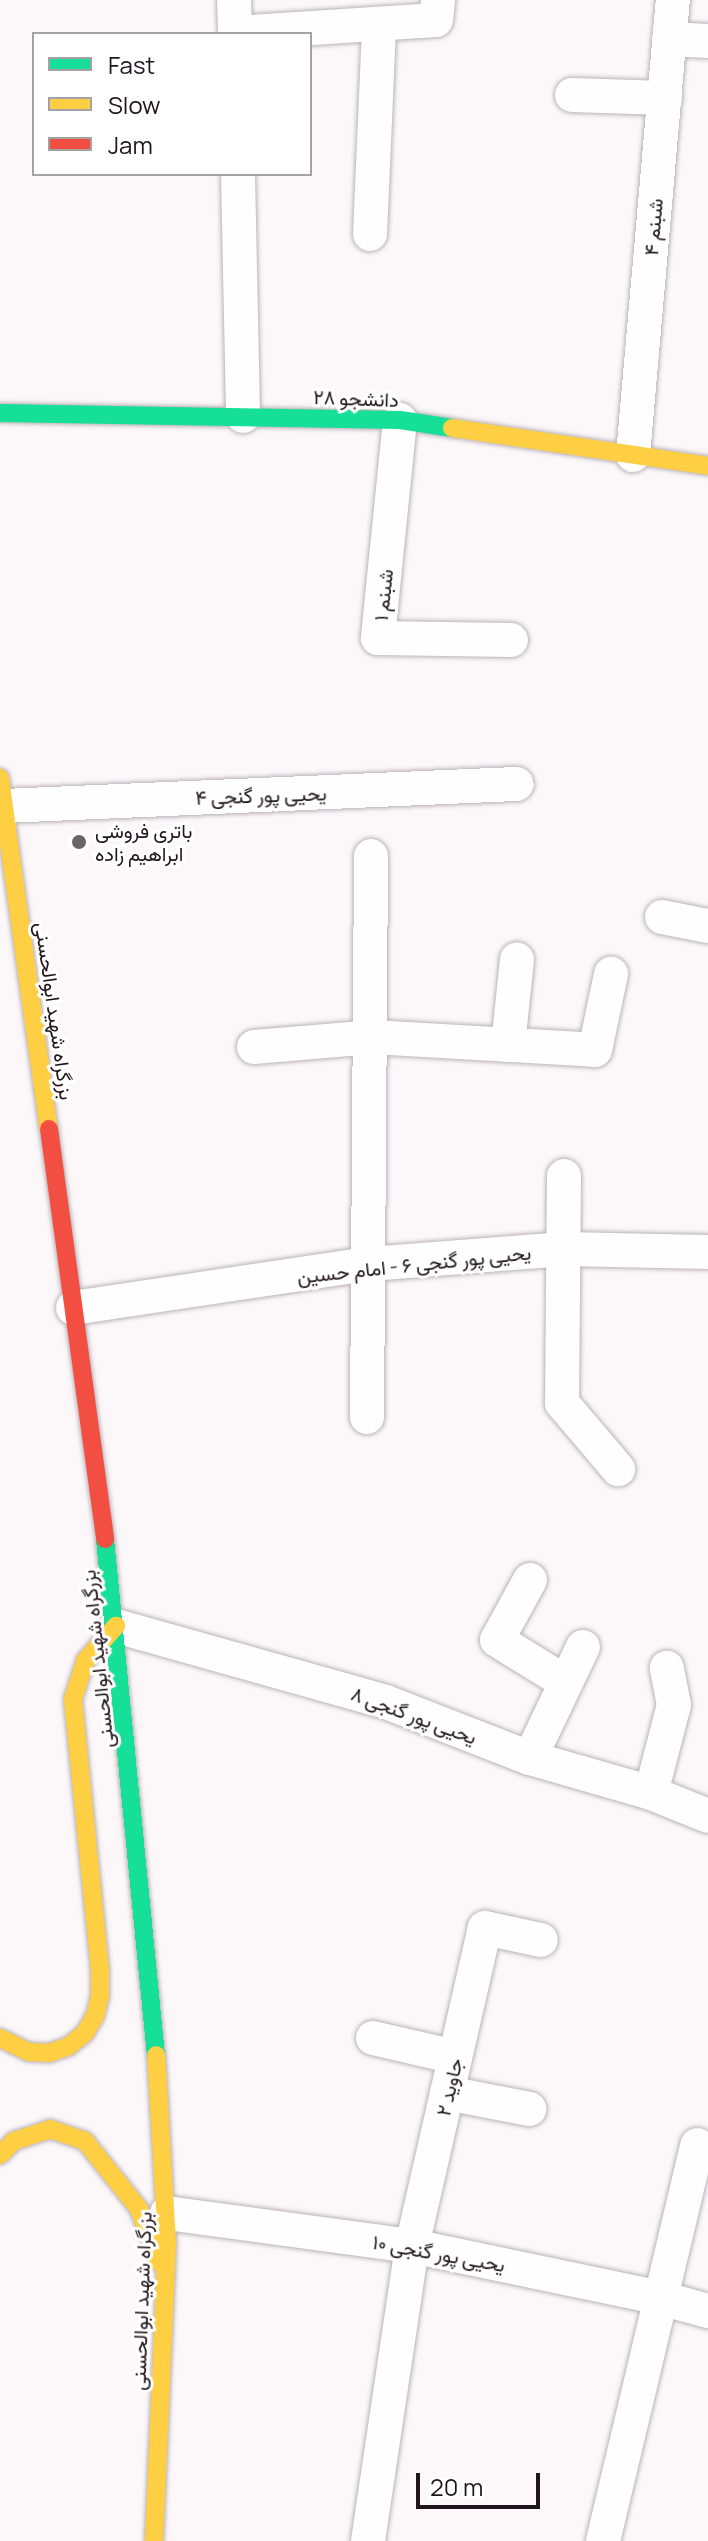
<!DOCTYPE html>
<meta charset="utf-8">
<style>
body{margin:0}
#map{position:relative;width:708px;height:2541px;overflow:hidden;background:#fcf8fa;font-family:Manrope,Vazirmatn,sans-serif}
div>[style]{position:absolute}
.roads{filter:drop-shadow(0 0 2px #bbb3b7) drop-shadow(0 0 2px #bbb3b7)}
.street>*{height:34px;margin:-17px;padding:0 17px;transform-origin:17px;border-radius:17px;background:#fffefe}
.fast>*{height:18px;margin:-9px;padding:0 9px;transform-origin:9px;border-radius:9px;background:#16e098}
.slow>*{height:18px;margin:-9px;padding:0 9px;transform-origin:9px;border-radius:9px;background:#ffcf43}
.jam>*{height:18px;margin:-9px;padding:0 9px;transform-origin:9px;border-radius:9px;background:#f24e42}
.dots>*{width:22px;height:22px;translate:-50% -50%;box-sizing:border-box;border:4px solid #fff;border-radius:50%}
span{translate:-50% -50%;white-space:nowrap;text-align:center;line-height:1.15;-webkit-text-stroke:6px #fff;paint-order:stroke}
.street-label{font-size:20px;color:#1f151b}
.poi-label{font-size:20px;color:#1f151b}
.left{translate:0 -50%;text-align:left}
.legend{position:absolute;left:32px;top:32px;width:280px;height:144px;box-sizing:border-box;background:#fff;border:2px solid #a5a1a4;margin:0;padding:10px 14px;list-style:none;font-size:24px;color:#1f151b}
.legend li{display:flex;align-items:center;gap:16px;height:40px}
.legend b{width:40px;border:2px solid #a5a1a4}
.scale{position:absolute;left:416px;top:2473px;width:124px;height:36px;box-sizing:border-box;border:4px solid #1f151b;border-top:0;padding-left:10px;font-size:24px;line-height:28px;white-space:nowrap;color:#1f151b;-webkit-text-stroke:6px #fff;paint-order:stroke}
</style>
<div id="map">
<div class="roads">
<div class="street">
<i style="left:234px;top:0;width:34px;rotate:88deg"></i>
<i style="left:235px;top:33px;width:201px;rotate:-3.7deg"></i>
<i style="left:436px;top:20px;width:20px;rotate:-84deg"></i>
<i style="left:669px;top:39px;width:39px;rotate:3deg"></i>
<i style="left:572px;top:95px;width:93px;rotate:1.8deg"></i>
<i style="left:238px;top:174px;width:242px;rotate:88.8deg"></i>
<i style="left:370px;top:234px;width:209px;rotate:-87.5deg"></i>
<i style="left:400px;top:420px;width:219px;rotate:95.8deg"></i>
<i style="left:378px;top:638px;width:133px;rotate:0.9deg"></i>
<i style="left:633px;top:455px;width:457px;rotate:-85deg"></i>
<i style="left:4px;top:806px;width:513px;rotate:-2.46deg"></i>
<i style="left:662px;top:917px;width:47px;rotate:11.1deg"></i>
<i style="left:508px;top:1045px;width:86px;rotate:-84deg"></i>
<i style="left:254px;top:1047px;width:118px;rotate:-4.8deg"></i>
<i style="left:372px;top:1037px;width:223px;rotate:3.3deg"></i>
<i style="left:595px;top:1050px;width:78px;rotate:-78.1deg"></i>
<i style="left:564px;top:1176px;width:227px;rotate:90.5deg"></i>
<i style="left:562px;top:1403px;width:87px;rotate:49.7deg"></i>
<i style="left:73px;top:1308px;width:299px;rotate:-8.5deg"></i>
<i style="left:369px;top:1264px;width:196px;rotate:-4.4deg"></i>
<i style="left:564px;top:1249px;width:144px;rotate:1.2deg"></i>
<i style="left:367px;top:1417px;width:561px;rotate:-89.59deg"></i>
<i style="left:530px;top:1580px;width:68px;rotate:118.8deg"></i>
<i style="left:497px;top:1640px;width:80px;rotate:31.7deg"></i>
<i style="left:116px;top:1626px;width:280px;rotate:15.7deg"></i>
<i style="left:386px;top:1702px;width:155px;rotate:21.3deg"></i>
<i style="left:530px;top:1758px;width:126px;rotate:16.1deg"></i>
<i style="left:651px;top:1793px;width:61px;rotate:22deg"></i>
<i style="left:530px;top:1758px;width:123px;rotate:-64.5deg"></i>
<i style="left:651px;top:1793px;width:91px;rotate:-75.4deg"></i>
<i style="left:674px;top:1705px;width:38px;rotate:-101deg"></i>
<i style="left:373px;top:2038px;width:84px;rotate:13deg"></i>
<i style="left:447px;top:2093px;width:84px;rotate:11deg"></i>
<i style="left:167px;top:2213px;width:247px;rotate:7.7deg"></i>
<i style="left:412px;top:2246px;width:254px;rotate:11.8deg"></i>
<i style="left:661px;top:2298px;width:49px;rotate:15.5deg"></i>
<i style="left:368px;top:2541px;width:298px;rotate:-81.5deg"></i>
<i style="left:412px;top:2246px;width:326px;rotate:-77.1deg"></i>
<i style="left:485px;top:1928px;width:57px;rotate:12.1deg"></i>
<i style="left:603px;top:2541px;width:407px;rotate:-76.6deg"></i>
</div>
<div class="fast">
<i style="left:0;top:413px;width:400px;rotate:1deg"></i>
<i style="left:400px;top:420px;width:53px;rotate:8.7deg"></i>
<i style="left:105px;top:1539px;width:519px;rotate:84.36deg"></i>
</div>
<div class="slow">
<i style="left:452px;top:428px;width:259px;rotate:8.4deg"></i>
<i style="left:0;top:778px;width:354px;rotate:82.1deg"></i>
<i style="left:0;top:2038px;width:32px;rotate:26deg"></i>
<i style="left:29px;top:2052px;width:20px;rotate:3deg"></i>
<i style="left:49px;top:2053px;width:21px;rotate:-19deg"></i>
<i style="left:69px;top:2046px;width:21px;rotate:-39deg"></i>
<i style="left:85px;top:2033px;width:20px;rotate:-60deg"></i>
<i style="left:95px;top:2016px;width:21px;rotate:-76deg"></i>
<i style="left:100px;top:1996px;width:26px;rotate:-90deg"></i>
<i style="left:100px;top:1970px;width:272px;rotate:-95.7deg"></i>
<i style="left:73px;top:1699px;width:40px;rotate:-72deg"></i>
<i style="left:85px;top:1661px;width:47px;rotate:-48.5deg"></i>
<i style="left:0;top:2155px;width:20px;rotate:-45deg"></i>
<i style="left:14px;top:2141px;width:38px;rotate:-18deg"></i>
<i style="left:50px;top:2129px;width:37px;rotate:19deg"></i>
<i style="left:85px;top:2141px;width:87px;rotate:51.5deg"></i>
<i style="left:139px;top:2209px;width:57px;rotate:69.3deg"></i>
<i style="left:154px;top:2541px;width:298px;rotate:-87.5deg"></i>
<i style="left:167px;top:2243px;width:188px;rotate:-93.3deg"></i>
</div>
<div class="jam">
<i style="left:49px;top:1129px;width:414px;rotate:82.2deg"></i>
</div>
</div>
<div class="dots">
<i style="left:79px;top:842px;background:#6c6469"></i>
</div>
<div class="street-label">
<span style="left:653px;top:227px;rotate:-85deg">شبنم ۴</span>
<span style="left:356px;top:398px;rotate:2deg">دانشجو ۲۸</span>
<span style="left:383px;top:595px;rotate:-84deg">شبنم ۱</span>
<span style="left:261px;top:795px;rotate:-2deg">یحیی پور گنجی ۴</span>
<span style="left:55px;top:1011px;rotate:82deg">بزرگراه شهید ابوالحسنی</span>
<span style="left:414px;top:1264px;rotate:-6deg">یحیی پور گنجی ۶ - امام حسین</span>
<span style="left:97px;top:1659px;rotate:-96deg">بزرگراه شهید ابوالحسنی</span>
<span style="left:414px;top:1715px;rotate:20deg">یحیی پور گنجی ۸</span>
<span style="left:449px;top:2087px;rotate:-77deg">جاوید ۲</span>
<span style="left:439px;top:2253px;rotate:10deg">یحیی پور گنجی ۱۰</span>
<span style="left:141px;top:2301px;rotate:-88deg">بزرگراه شهید ابوالحسنی</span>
</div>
<div class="poi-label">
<span class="left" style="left:95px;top:842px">باتری فروشی<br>ابراهیم زاده</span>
</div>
<ul class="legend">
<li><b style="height:10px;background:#16e098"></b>Fast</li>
<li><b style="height:10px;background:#ffcf43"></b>Slow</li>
<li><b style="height:10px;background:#f24e42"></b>Jam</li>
</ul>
<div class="scale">20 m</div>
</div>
